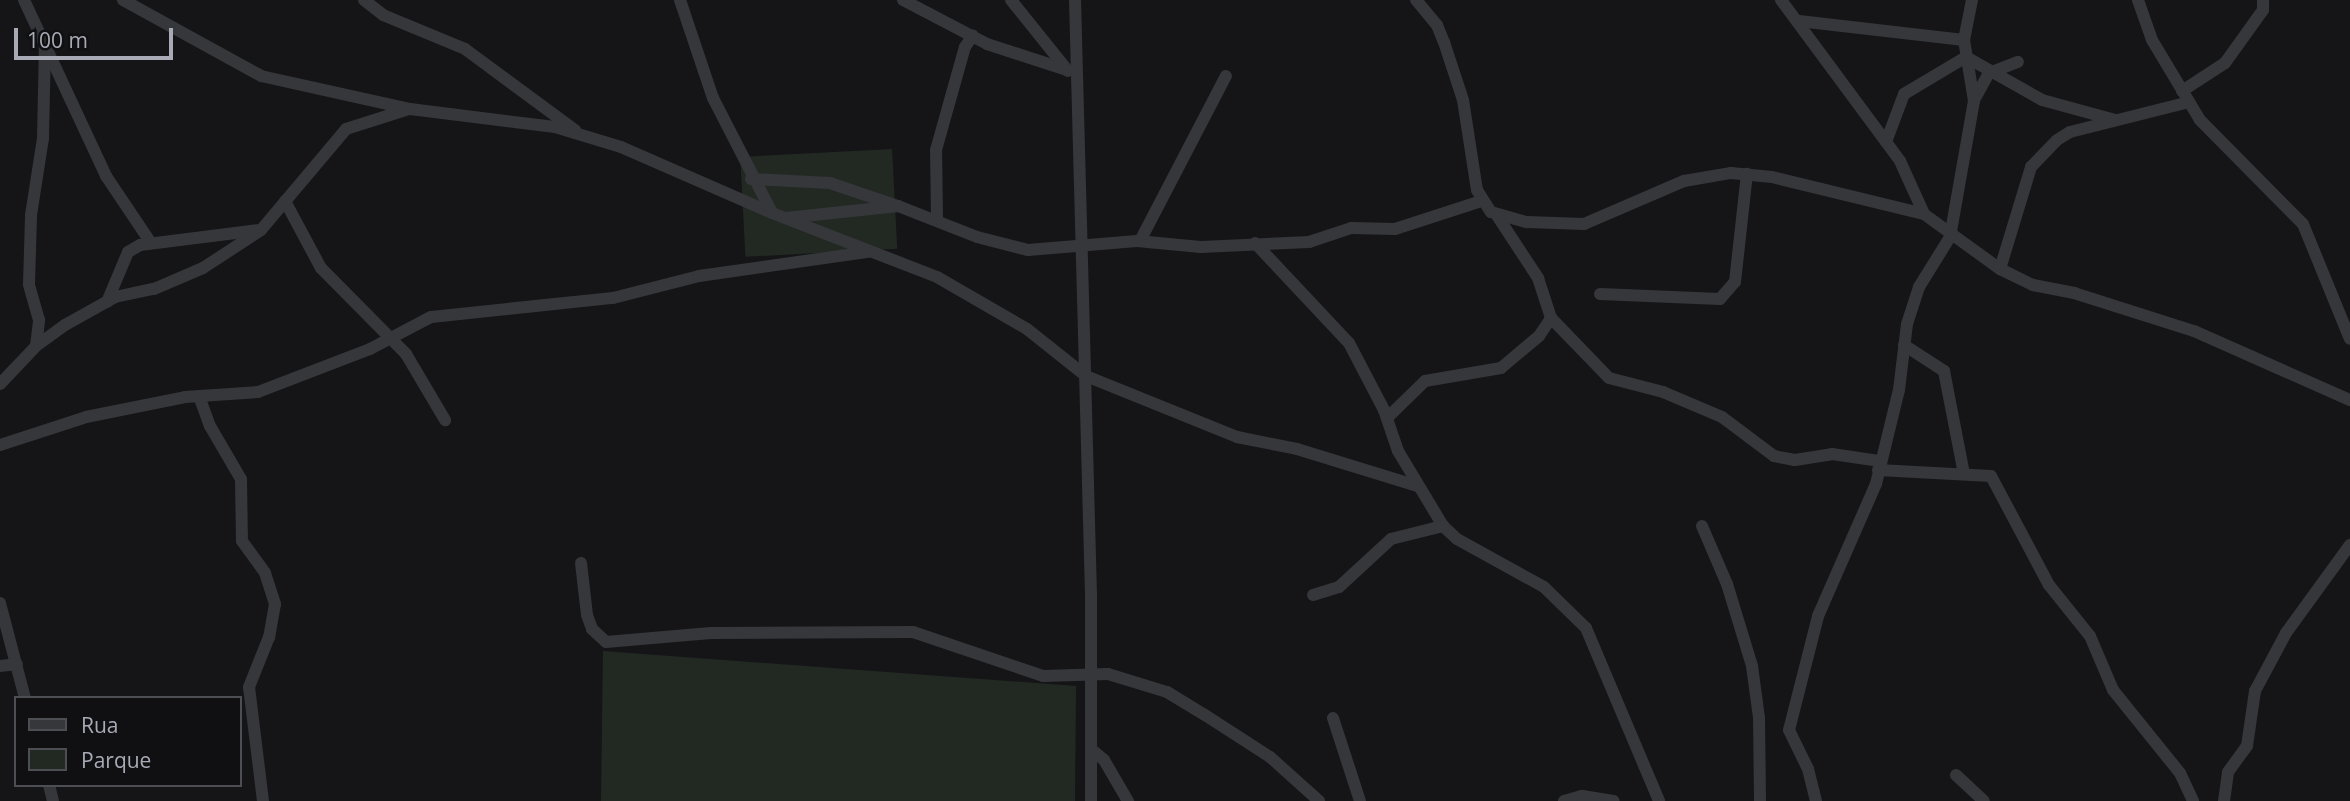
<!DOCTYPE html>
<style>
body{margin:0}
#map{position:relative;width:2350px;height:801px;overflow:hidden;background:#151517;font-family:"Open Sans",sans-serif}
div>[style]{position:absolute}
.green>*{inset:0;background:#222923;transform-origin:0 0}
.minor>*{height:12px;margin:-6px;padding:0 6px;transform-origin:6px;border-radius:6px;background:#36373b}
span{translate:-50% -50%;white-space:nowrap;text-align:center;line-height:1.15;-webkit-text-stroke:5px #101012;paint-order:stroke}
.legend{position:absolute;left:14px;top:696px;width:228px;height:91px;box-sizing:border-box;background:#101012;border:2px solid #4d4e54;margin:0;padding:9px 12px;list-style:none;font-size:21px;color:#a8abb6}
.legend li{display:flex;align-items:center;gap:14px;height:35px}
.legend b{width:35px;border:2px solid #4d4e54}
.scale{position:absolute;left:14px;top:28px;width:159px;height:32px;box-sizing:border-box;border:4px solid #a8abb6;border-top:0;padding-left:9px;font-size:21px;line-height:24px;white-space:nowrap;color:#a8abb6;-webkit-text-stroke:5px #101012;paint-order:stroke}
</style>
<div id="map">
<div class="green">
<i style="left:892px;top:149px;width:100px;height:152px;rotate:87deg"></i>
<i style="clip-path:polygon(603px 651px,1076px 686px,1075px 801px,601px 801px)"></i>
</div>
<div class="minor">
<i style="left:24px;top:0;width:194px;rotate:65deg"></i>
<i style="left:106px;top:176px;width:81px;rotate:56.1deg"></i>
<i style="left:123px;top:0;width:158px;rotate:28.8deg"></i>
<i style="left:261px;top:76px;width:153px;rotate:12.5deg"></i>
<i style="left:410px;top:109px;width:146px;rotate:7.1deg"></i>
<i style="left:555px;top:127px;width:69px;rotate:16.9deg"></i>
<i style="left:621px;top:147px;width:165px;rotate:23.6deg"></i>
<i style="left:364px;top:0;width:24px;rotate:38deg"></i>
<i style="left:383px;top:15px;width:89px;rotate:22.5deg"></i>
<i style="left:465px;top:49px;width:137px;rotate:36.4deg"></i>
<i style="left:680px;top:0;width:103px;rotate:71.4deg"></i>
<i style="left:713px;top:98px;width:129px;rotate:62.8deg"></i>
<i style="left:772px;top:213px;width:177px;rotate:21.2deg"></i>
<i style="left:937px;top:277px;width:104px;rotate:30deg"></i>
<i style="left:1027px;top:329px;width:75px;rotate:38.5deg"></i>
<i style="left:1086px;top:376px;width:163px;rotate:22deg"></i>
<i style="left:1237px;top:437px;width:61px;rotate:11.3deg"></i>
<i style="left:1297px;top:449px;width:126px;rotate:17.1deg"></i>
<i style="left:903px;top:0;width:95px;rotate:27.6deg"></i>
<i style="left:987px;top:44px;width:84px;rotate:18deg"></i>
<i style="left:1011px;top:0;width:91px;rotate:51.2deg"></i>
<i style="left:1075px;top:0;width:594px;rotate:88.46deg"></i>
<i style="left:1091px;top:594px;width:207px;rotate:90deg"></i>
<i style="left:1416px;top:0;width:33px;rotate:50deg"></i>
<i style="left:1437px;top:25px;width:18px;rotate:68deg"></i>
<i style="left:1444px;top:42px;width:61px;rotate:71.9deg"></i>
<i style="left:1463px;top:100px;width:91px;rotate:81.2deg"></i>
<i style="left:1477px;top:190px;width:26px;rotate:58deg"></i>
<i style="left:1491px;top:212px;width:37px;rotate:16deg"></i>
<i style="left:1527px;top:222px;width:57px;rotate:2deg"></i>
<i style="left:1584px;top:224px;width:109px;rotate:-23.3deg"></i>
<i style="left:1684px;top:181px;width:48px;rotate:-9.7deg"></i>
<i style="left:1731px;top:173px;width:41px;rotate:5.6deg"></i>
<i style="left:1772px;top:177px;width:156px;rotate:13.7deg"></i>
<i style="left:1924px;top:214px;width:94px;rotate:35.9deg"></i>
<i style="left:2000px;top:269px;width:37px;rotate:26deg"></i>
<i style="left:2033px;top:285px;width:42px;rotate:11deg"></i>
<i style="left:2074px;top:293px;width:126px;rotate:17.6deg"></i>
<i style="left:2194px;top:331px;width:171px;rotate:23.9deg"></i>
<i style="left:1781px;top:0;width:200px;rotate:53.5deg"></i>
<i style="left:1900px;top:161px;width:58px;rotate:65.6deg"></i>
<i style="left:2138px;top:0;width:42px;rotate:70.7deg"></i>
<i style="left:2152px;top:40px;width:93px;rotate:59deg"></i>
<i style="left:2200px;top:120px;width:146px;rotate:45.3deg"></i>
<i style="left:2303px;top:224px;width:124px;rotate:67.8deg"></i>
<i style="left:1799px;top:21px;width:166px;rotate:6.6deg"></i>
<i style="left:2182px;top:91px;width:51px;rotate:-33.1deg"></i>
<i style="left:2225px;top:63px;width:65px;rotate:-54.4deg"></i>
<i style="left:2263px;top:10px;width:10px;rotate:-90deg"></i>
<i style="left:1974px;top:100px;width:31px;rotate:-61deg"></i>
<i style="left:1989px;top:73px;width:31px;rotate:-21deg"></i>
<i style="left:1886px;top:142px;width:51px;rotate:-69.4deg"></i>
<i style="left:1904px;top:94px;width:72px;rotate:-30.8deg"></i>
<i style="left:1966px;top:57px;width:87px;rotate:29.5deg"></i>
<i style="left:2042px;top:100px;width:76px;rotate:15.3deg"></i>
<i style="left:751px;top:179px;width:79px;rotate:2.9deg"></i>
<i style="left:830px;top:183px;width:72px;rotate:18.7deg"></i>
<i style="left:285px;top:201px;width:76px;rotate:61.8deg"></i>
<i style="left:321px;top:268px;width:121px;rotate:45.3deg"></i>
<i style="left:406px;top:354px;width:77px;rotate:59.4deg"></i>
<i style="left:1496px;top:214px;width:77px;rotate:56.7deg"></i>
<i style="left:1538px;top:278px;width:42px;rotate:72deg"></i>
<i style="left:1551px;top:318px;width:83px;rotate:46deg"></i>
<i style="left:1609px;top:378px;width:56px;rotate:14.5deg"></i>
<i style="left:1663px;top:392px;width:64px;rotate:23deg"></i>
<i style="left:1722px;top:417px;width:65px;rotate:36.9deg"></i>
<i style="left:1774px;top:456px;width:21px;rotate:11deg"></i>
<i style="left:1795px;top:460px;width:37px;rotate:-9deg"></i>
<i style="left:1832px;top:454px;width:49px;rotate:8.3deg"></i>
<i style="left:786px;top:218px;width:113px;rotate:-6.1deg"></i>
<i style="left:898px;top:206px;width:85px;rotate:21.4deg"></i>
<i style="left:977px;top:237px;width:53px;rotate:14.3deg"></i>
<i style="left:1028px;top:250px;width:109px;rotate:-4.7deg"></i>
<i style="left:1137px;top:241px;width:64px;rotate:5.4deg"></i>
<i style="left:1201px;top:247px;width:108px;rotate:-2.7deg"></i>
<i style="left:1309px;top:242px;width:44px;rotate:-18.4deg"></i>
<i style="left:1351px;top:228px;width:44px;rotate:1.3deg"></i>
<i style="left:1395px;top:229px;width:90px;rotate:-18deg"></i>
<i style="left:937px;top:218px;width:68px;rotate:-90.8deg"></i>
<i style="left:936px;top:150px;width:107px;rotate:-74.3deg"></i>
<i style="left:965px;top:47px;width:14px;rotate:-56deg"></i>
<i style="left:1140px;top:241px;width:186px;rotate:-62.5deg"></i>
<i style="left:1255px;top:243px;width:137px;rotate:46.8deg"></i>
<i style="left:1349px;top:343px;width:76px;rotate:62.4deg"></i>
<i style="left:1384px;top:410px;width:43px;rotate:71.1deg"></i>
<i style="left:1398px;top:451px;width:87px;rotate:59deg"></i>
<i style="left:1443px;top:526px;width:19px;rotate:43deg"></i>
<i style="left:1457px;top:539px;width:99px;rotate:28.9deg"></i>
<i style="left:1544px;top:587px;width:59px;rotate:44.3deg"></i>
<i style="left:1586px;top:628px;width:188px;rotate:67.1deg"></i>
<i style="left:2000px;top:269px;width:107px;rotate:-73.1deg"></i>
<i style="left:2031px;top:167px;width:37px;rotate:-46deg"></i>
<i style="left:2057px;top:140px;width:15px;rotate:-32deg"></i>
<i style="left:2070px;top:132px;width:123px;rotate:-14.1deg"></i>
<i style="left:1600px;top:294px;width:120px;rotate:2.4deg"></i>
<i style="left:1720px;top:299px;width:23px;rotate:-49deg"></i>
<i style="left:1735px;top:282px;width:109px;rotate:-83.7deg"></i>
<i style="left:107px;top:302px;width:54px;rotate:-67.2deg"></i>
<i style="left:128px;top:252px;width:14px;rotate:-30deg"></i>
<i style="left:140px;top:245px;width:119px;rotate:-7.2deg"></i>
<i style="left:1904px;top:345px;width:48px;rotate:33deg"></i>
<i style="left:1944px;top:371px;width:105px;rotate:79deg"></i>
<i style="left:36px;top:346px;width:26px;rotate:-83deg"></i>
<i style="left:39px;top:320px;width:37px;rotate:-106deg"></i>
<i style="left:29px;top:284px;width:69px;rotate:-88.3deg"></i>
<i style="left:31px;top:215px;width:78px;rotate:-81.1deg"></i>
<i style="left:43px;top:138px;width:96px;rotate:-88.8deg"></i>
<i style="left:0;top:384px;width:52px;rotate:-46.5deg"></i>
<i style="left:36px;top:346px;width:36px;rotate:-36deg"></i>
<i style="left:65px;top:325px;width:57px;rotate:-29.2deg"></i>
<i style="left:115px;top:297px;width:40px;rotate:-12deg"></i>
<i style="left:154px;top:289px;width:53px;rotate:-23.2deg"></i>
<i style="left:203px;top:268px;width:69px;rotate:-33.2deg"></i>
<i style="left:261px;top:230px;width:132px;rotate:-49.9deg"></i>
<i style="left:346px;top:129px;width:66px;rotate:-17.6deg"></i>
<i style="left:199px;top:396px;width:32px;rotate:70deg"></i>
<i style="left:210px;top:426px;width:61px;rotate:59.7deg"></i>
<i style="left:241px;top:479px;width:62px;rotate:89.1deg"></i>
<i style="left:242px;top:541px;width:39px;rotate:54deg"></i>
<i style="left:265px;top:573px;width:33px;rotate:72deg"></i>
<i style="left:275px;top:604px;width:34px;rotate:100deg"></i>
<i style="left:269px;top:637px;width:54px;rotate:111.8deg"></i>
<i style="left:249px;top:687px;width:115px;rotate:83deg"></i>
<i style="left:1387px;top:418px;width:53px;rotate:-44.2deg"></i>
<i style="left:1425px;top:381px;width:77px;rotate:-9.7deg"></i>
<i style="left:1501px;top:368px;width:50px;rotate:-40.1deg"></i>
<i style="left:1539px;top:336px;width:22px;rotate:-56deg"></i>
<i style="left:0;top:445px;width:90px;rotate:-18deg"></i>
<i style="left:86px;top:417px;width:101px;rotate:-11.4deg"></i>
<i style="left:185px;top:397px;width:73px;rotate:-3.9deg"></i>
<i style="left:258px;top:392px;width:120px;rotate:-21deg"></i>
<i style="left:370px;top:349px;width:69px;rotate:-27.7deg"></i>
<i style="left:431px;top:317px;width:183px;rotate:-6deg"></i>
<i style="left:613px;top:298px;width:89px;rotate:-14.3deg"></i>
<i style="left:699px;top:276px;width:171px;rotate:-8.1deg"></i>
<i style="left:1878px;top:470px;width:113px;rotate:3deg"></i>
<i style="left:1991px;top:476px;width:123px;rotate:62deg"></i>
<i style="left:2049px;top:585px;width:65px;rotate:51.2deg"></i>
<i style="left:2090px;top:636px;width:59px;rotate:66.9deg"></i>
<i style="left:2113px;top:690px;width:107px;rotate:51.1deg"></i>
<i style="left:2180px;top:773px;width:31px;rotate:65deg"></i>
<i style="left:1702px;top:526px;width:63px;rotate:66.7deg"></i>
<i style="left:1727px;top:584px;width:86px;rotate:73deg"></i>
<i style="left:1752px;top:666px;width:52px;rotate:82.3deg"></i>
<i style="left:1759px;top:718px;width:83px;rotate:89.3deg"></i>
<i style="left:581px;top:563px;width:52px;rotate:83.4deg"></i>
<i style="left:587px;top:615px;width:15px;rotate:70deg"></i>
<i style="left:592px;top:629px;width:19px;rotate:43deg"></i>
<i style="left:606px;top:642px;width:105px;rotate:-4.9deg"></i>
<i style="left:711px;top:633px;width:202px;rotate:-0.3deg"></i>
<i style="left:913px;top:632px;width:137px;rotate:18.7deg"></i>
<i style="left:1043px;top:676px;width:65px;rotate:-1.8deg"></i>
<i style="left:1108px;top:674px;width:62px;rotate:17deg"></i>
<i style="left:1167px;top:692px;width:44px;rotate:31.2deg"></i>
<i style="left:1205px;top:715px;width:77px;rotate:32.9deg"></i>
<i style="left:1270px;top:757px;width:66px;rotate:41.9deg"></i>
<i style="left:1313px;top:595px;width:27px;rotate:-17deg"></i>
<i style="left:1339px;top:587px;width:71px;rotate:-42.7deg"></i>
<i style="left:1391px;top:539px;width:54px;rotate:-14deg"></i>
<i style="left:0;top:603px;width:98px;rotate:75.3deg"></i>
<i style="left:0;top:666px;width:17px;rotate:-7deg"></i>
<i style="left:1333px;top:718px;width:87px;rotate:72deg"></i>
<i style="left:1091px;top:749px;width:17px;rotate:40deg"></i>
<i style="left:1104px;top:760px;width:48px;rotate:59.7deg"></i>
<i style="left:1956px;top:775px;width:38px;rotate:43deg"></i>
<i style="left:49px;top:785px;width:16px;rotate:76deg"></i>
<i style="left:1564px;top:801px;width:19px;rotate:-16deg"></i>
<i style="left:1582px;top:796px;width:32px;rotate:9deg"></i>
<i style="left:1816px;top:801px;width:33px;rotate:-104deg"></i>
<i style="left:1808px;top:769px;width:43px;rotate:-116deg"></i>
<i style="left:1789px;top:730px;width:118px;rotate:-75.7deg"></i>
<i style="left:1818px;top:616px;width:144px;rotate:-66.3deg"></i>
<i style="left:1876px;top:484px;width:97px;rotate:-76.3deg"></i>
<i style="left:1899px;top:390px;width:66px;rotate:-83.1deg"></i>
<i style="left:1907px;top:324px;width:39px;rotate:-72deg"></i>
<i style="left:1919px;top:287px;width:59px;rotate:-58.2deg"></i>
<i style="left:1950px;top:237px;width:138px;rotate:-80deg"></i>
<i style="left:1974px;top:101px;width:62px;rotate:-99.3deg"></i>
<i style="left:1964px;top:40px;width:41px;rotate:-78.7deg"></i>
<i style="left:2224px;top:801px;width:29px;rotate:-82deg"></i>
<i style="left:2228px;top:772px;width:32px;rotate:-54deg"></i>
<i style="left:2247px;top:746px;width:56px;rotate:-81.7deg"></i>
<i style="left:2255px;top:691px;width:66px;rotate:-61.9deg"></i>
<i style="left:2286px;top:633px;width:109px;rotate:-54deg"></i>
</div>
<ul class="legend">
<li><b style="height:9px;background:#36373b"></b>Rua</li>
<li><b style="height:19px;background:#222923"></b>Parque</li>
</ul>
<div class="scale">100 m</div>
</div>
